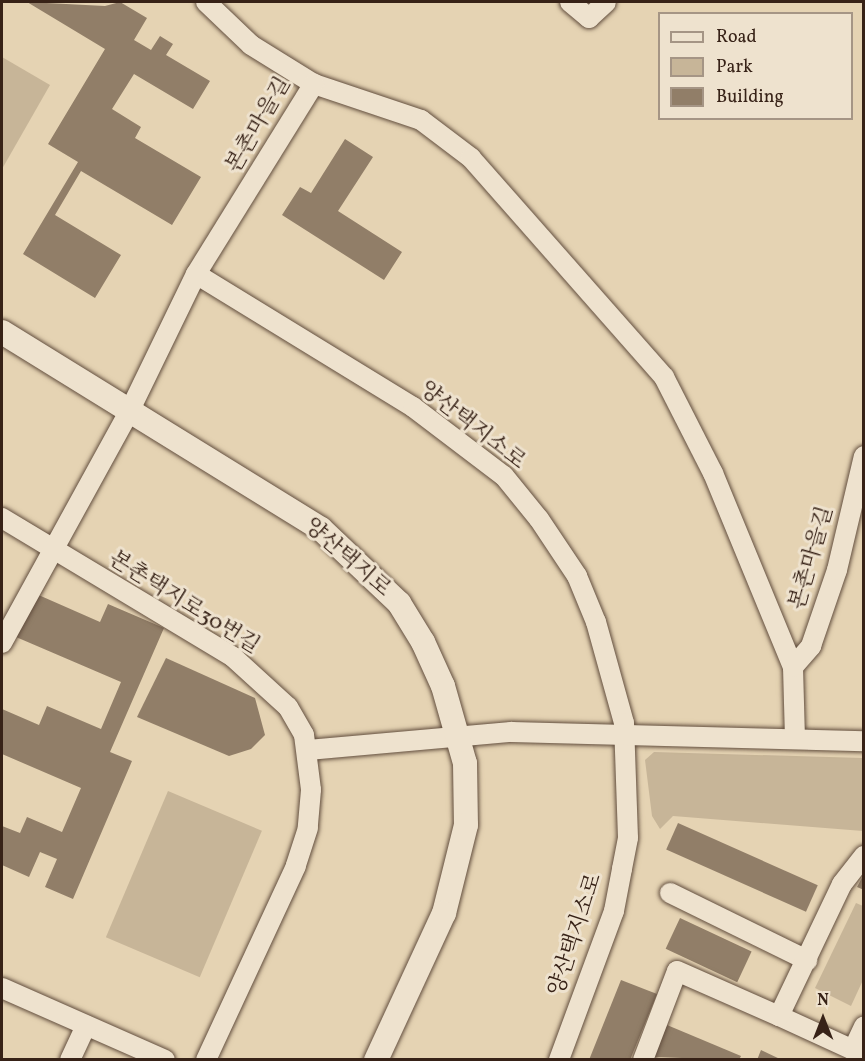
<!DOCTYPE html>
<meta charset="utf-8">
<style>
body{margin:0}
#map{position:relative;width:865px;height:1061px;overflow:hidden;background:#e5d3b3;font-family:Vollkorn,"Noto Serif KR",serif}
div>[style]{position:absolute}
.green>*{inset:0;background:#c7b598;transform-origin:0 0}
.building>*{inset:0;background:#917e68;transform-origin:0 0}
.roads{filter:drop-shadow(0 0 2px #624e3e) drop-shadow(0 0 2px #624e3e)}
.minor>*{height:20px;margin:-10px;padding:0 10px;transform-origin:10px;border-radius:10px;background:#eee2ce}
.tertiary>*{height:24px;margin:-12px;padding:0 12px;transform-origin:12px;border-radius:12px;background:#eee2ce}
span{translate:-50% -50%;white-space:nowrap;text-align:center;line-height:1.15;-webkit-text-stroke:6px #eee2ce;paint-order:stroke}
.street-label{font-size:22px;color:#372217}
.frame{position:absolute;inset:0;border:3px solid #372217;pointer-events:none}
.legend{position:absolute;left:658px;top:12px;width:195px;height:108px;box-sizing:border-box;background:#eee2ce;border:2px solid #a59585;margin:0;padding:8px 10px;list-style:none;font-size:18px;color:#372217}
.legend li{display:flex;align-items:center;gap:12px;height:30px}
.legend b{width:30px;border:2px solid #a59585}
.north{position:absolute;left:793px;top:989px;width:60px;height:60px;-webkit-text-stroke:4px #eee2ce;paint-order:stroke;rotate:0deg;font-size:16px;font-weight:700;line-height:24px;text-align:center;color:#372217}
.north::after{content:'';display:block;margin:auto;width:21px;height:27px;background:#372217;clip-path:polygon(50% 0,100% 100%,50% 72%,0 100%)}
</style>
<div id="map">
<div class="green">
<i style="clip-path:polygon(2px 57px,50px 85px,2px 169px)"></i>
<i style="clip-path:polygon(654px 752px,863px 758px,863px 831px,673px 816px,660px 829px,652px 816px,645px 760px)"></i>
<i style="left:168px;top:791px;width:102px;height:159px;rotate:23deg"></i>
<i style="clip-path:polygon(856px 903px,863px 906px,863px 980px,851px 1006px,815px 988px)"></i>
</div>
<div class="building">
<i style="clip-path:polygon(27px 2px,105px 6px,120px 2px,147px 18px,134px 40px,151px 50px,160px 36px,173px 44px,166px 55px,210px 81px,193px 109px,134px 74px,112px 109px,141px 127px,135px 138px,201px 177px,172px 225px,81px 171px,55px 215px,121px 255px,95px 298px,23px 254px,78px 162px,48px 144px,105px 49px)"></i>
<i style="clip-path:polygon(345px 139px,373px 157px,338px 211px,402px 252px,384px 280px,282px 215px,300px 187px,311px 193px)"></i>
<i style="clip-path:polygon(34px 593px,100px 622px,108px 604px,164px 628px,110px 752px,132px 761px,73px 899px,45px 887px,57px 859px,40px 852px,29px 877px,2px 865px,2px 826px,20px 833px,27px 817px,62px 832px,81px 788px,2px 754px,2px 709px,39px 725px,47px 706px,101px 729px,121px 682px,16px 637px)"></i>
<i style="clip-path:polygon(166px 658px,255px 698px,265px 735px,251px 749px,229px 756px,137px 717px)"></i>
<i style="left:678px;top:823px;width:153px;height:29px;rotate:24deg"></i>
<i style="clip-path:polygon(864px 874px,864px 890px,857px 887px)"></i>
<i style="left:680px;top:918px;width:79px;height:34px;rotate:25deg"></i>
<i style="clip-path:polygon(621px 980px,657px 994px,630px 1060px,589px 1060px)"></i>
<i style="clip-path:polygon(667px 1025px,741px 1056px,739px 1060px,653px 1057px)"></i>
<i style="clip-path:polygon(761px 1050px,782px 1060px,757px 1060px)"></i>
</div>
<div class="roads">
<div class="minor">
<i style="left:206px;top:2px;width:62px;rotate:43.7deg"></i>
<i style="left:251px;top:45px;width:74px;rotate:31.8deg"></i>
<i style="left:314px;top:84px;width:113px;rotate:18.6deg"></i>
<i style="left:421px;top:120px;width:63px;rotate:37.2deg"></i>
<i style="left:471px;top:158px;width:292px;rotate:48.6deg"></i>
<i style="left:664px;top:377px;width:108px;rotate:63deg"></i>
<i style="left:713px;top:473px;width:210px;rotate:67.6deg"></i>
<i style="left:793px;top:667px;width:72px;rotate:88.4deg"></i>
<i style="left:570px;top:2px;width:25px;rotate:40deg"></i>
<i style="left:589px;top:18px;width:23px;rotate:-43deg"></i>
<i style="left:196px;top:274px;width:224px;rotate:-58.2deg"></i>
<i style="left:2px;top:518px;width:270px;rotate:31deg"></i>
<i style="left:233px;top:657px;width:74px;rotate:42.3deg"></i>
<i style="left:288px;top:707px;width:32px;rotate:60deg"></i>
<i style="left:304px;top:735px;width:55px;rotate:82.7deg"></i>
<i style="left:311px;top:790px;width:38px;rotate:95deg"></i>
<i style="left:308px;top:828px;width:40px;rotate:108deg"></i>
<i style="left:296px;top:866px;width:214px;rotate:114.9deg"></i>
<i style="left:2px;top:643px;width:264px;rotate:-61.2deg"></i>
<i style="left:129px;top:412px;width:153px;rotate:-64.1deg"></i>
<i style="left:196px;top:274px;width:255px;rotate:31.5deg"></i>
<i style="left:413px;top:407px;width:114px;rotate:37.2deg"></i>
<i style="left:504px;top:476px;width:55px;rotate:50.9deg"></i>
<i style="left:539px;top:519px;width:69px;rotate:56.3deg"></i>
<i style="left:577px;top:576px;width:50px;rotate:67.6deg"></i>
<i style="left:596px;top:622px;width:105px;rotate:74.5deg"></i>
<i style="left:624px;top:723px;width:115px;rotate:88deg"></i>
<i style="left:628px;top:838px;width:32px;rotate:101deg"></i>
<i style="left:622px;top:869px;width:43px;rotate:100.8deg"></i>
<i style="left:614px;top:911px;width:159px;rotate:110.3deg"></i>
<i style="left:793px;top:667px;width:28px;rotate:-49deg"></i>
<i style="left:811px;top:646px;width:80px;rotate:-71.1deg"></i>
<i style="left:837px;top:570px;width:117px;rotate:-76.7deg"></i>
<i style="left:308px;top:750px;width:204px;rotate:-5.1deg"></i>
<i style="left:511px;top:732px;width:353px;rotate:1.5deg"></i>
<i style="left:670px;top:893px;width:153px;rotate:26.1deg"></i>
<i style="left:2px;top:988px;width:178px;rotate:23.8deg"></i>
<i style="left:779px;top:1016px;width:94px;rotate:24.6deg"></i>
<i style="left:853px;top:1050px;width:26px;rotate:-65deg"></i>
<i style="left:70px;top:1060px;width:38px;rotate:-65deg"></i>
<i style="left:643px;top:1060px;width:95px;rotate:-69.1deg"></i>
<i style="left:677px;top:971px;width:111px;rotate:23.8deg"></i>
<i style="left:779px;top:1016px;width:146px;rotate:-64.5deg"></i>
<i style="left:842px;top:884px;width:36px;rotate:-52deg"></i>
</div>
<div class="tertiary">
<i style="left:2px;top:332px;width:375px;rotate:31.7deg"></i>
<i style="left:321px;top:529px;width:108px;rotate:43.5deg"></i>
<i style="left:399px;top:603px;width:46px;rotate:58.4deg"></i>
<i style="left:423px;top:642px;width:48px;rotate:65.6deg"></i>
<i style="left:443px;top:686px;width:80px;rotate:74.1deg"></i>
<i style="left:465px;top:763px;width:62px;rotate:89.1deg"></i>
<i style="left:466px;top:825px;width:91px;rotate:104deg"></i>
<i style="left:444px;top:913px;width:162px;rotate:114.8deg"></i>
</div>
</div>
<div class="street-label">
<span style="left:259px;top:125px;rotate:-60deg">본촌마을길</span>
<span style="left:472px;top:426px;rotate:38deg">양산택지소로</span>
<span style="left:347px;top:558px;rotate:41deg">양산택지로</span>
<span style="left:812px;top:558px;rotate:-74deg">본촌마을길</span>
<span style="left:184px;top:603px;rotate:32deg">본촌택지로30번길</span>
<span style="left:576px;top:935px;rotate:-72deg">양산택지소로</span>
</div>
<div class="frame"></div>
<ul class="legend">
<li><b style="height:8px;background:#eee2ce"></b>Road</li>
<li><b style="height:16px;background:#c7b598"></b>Park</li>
<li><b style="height:16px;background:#917e68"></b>Building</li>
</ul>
<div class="north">N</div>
</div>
